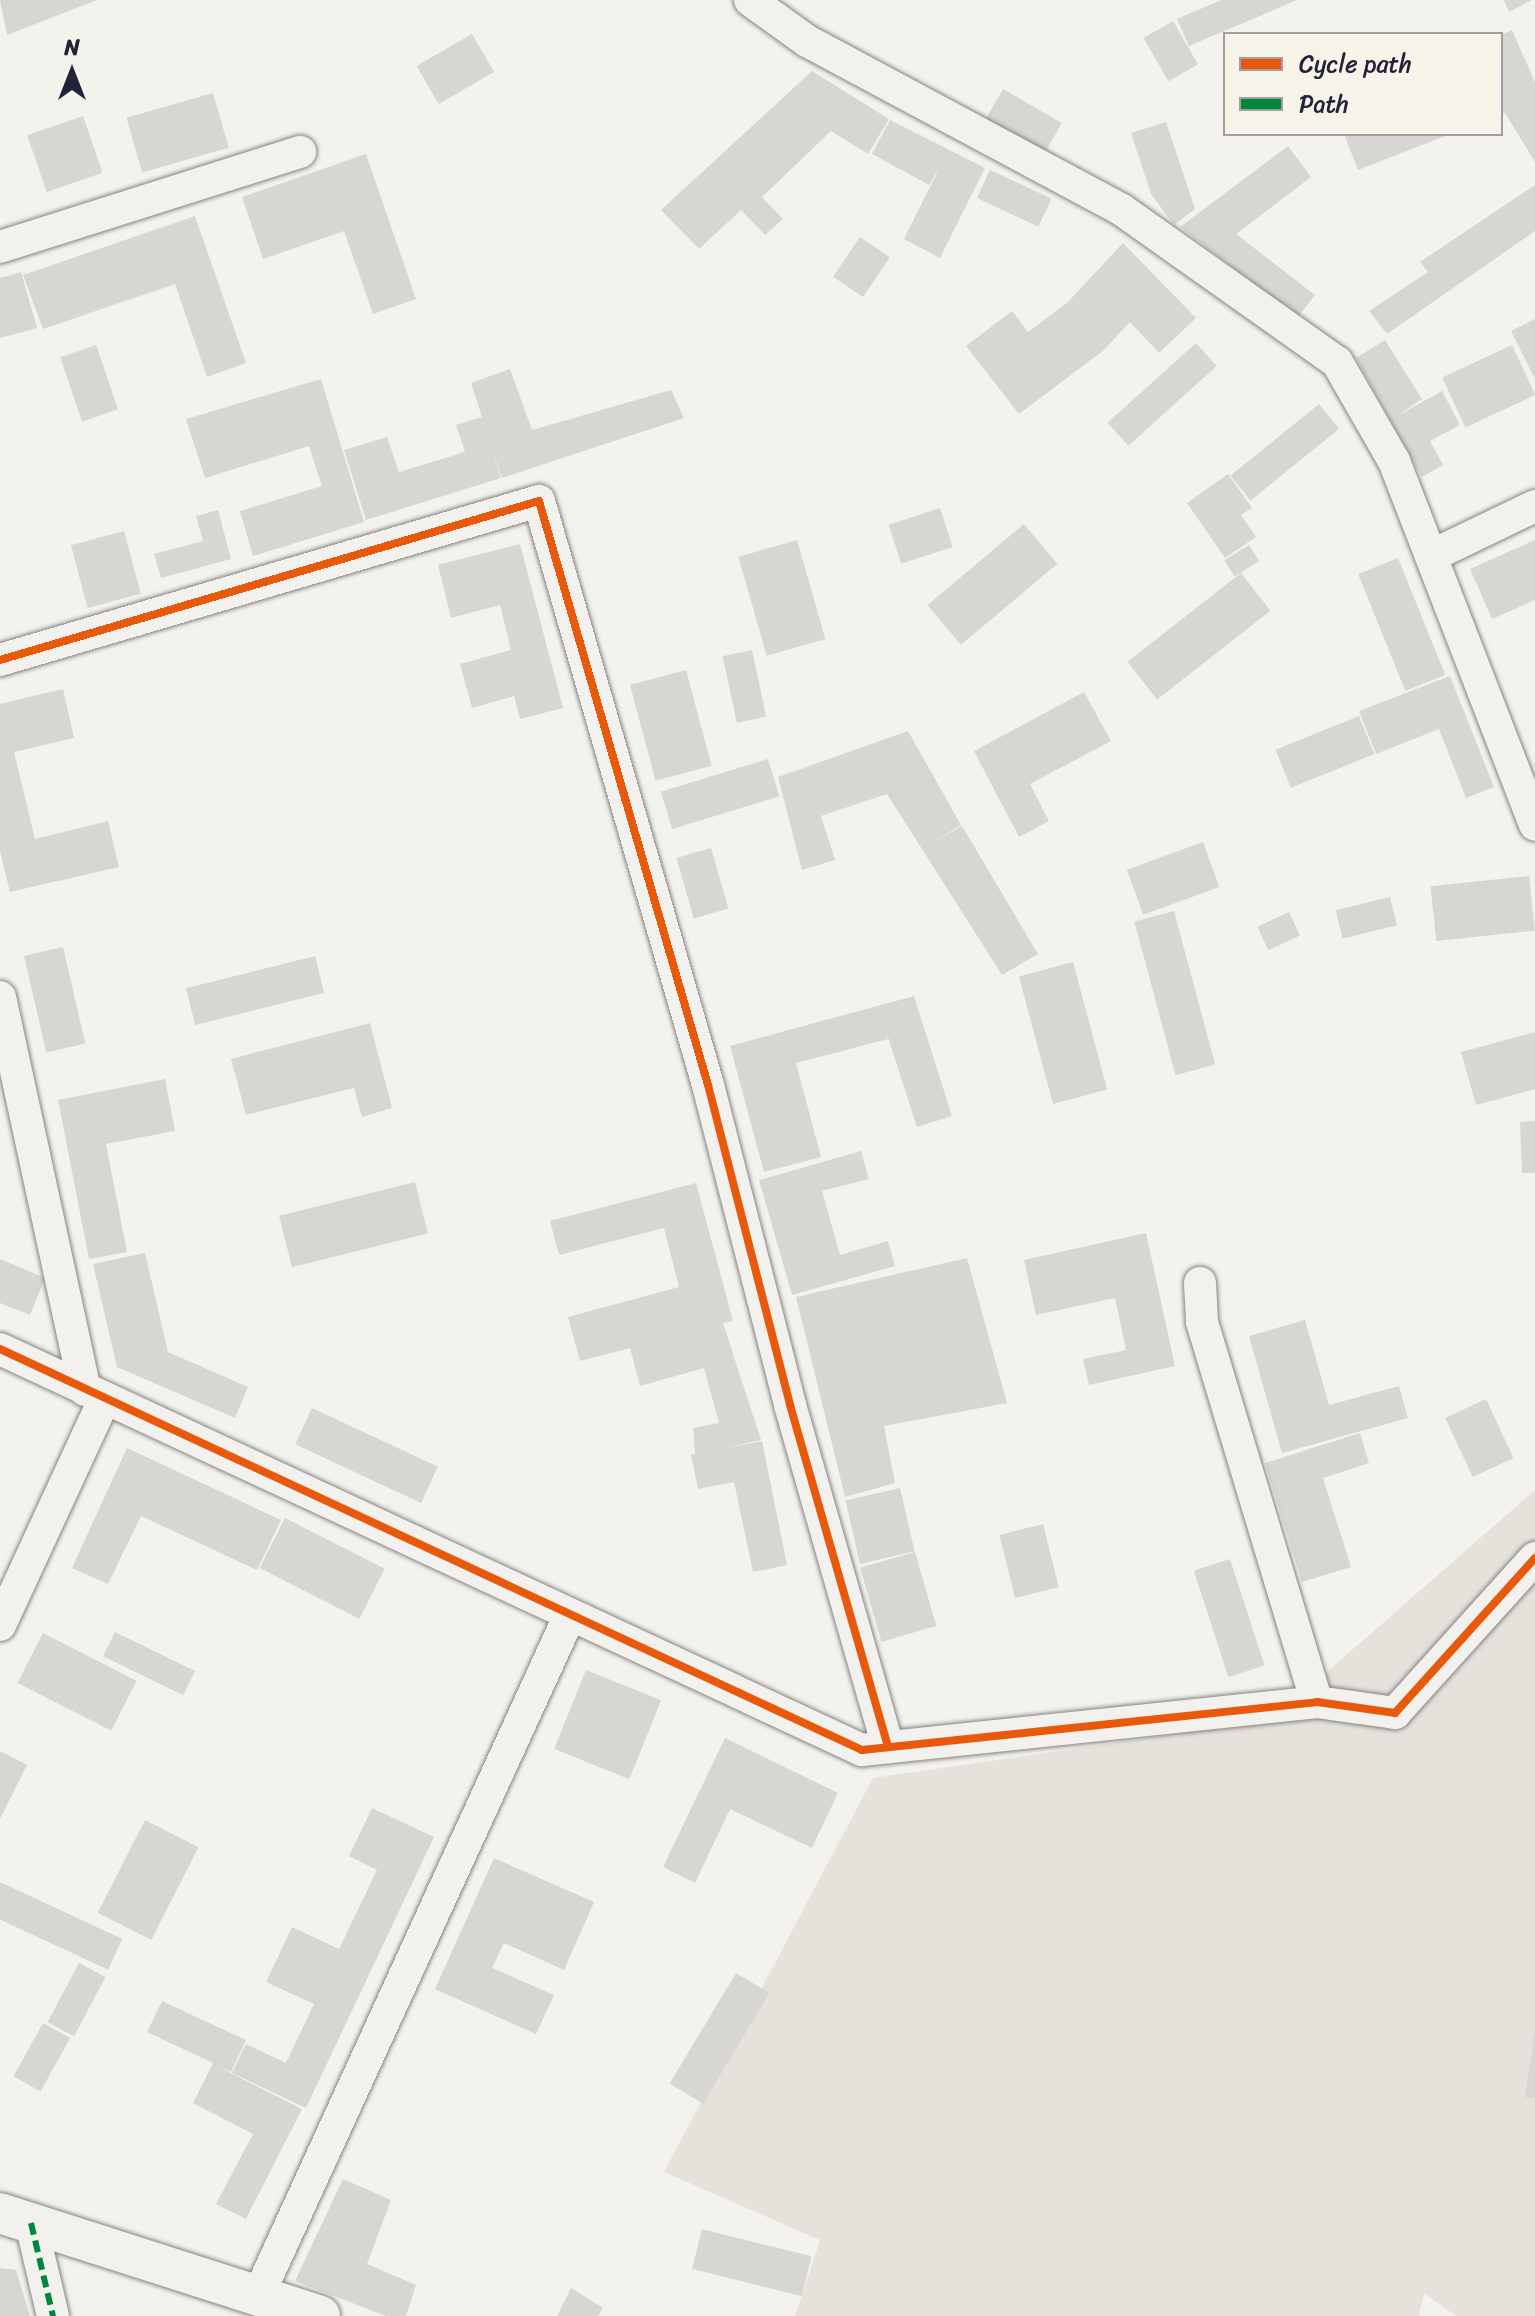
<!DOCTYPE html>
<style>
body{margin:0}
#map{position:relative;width:1535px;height:2316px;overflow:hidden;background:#f4f2ec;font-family:Sriracha,sans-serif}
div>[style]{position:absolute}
.built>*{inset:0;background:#e5e2dc}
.building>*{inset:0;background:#d7d6d3;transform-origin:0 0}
.roads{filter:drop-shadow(0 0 2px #858486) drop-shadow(0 0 2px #858486)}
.minor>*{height:32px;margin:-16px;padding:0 16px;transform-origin:16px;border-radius:16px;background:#f2f1ed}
.tertiary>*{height:40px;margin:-20px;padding:0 20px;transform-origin:20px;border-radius:20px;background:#f2f1ed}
.quiet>*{height:6px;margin-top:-3px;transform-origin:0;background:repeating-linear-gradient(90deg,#00873e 0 12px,transparent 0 18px)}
.cycleway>*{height:8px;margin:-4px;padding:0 4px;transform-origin:4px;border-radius:4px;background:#e8590c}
span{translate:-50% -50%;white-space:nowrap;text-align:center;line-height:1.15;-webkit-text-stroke:8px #f7f3e8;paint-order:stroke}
.legend{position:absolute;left:1223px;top:32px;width:280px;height:104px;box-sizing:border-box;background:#f7f3e8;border:2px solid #a29fa3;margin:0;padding:10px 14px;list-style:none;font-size:24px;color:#22223b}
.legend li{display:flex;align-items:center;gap:16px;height:40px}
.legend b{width:40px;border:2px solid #a29fa3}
.north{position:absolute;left:32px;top:32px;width:80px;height:80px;-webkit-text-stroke:6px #f7f3e8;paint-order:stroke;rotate:0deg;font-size:22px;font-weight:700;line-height:32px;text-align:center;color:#22223b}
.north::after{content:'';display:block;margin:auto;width:28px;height:36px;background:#22223b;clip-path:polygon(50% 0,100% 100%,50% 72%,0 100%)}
</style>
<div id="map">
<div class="built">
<i style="clip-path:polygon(1535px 1490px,1535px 2316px,1456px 2316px,1424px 2293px,1419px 2316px,795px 2316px,820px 2240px,664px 2172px,873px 1778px,1272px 1720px)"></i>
</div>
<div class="building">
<i style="clip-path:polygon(0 0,97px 0,7px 35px)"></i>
<i style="clip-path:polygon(1221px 0,1297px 0,1189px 46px,1177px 19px)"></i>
<i style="clip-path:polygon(1504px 0,1532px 0,1509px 12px)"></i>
<i style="left:1173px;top:21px;width:50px;height:34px;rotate:60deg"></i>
<i style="clip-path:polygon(1512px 30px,1535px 82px,1535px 162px,1505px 113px,1501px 114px,1501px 35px)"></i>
<i style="left:472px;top:34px;width:44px;height:64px;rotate:60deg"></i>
<i style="clip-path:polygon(812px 71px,889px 119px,868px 154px,831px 131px,762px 197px,783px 219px,765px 235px,741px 210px,699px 249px,661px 210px)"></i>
<i style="left:1003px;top:89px;width:68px;height:34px;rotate:30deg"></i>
<i style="left:213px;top:93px;width:57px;height:90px;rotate:74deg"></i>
<i style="left:83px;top:116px;width:60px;height:59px;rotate:71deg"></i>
<i style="clip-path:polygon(890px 120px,985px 168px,940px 258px,904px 239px,941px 165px,929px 185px,872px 154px)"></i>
<i style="clip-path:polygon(1166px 122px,1195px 209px,1174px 225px,1151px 194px,1131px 133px)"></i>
<i style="clip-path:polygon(1344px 134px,1450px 134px,1358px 170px)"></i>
<i style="clip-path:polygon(1288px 146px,1311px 177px,1236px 234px,1315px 295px,1298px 317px,1180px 227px)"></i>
<i style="clip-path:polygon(366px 154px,416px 299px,373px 314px,344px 231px,263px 259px,242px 197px)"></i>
<i style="left:990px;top:170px;width:68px;height:31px;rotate:25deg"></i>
<i style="clip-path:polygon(1535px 185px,1535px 231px,1387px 334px,1369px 311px,1428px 272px,1420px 262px)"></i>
<i style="clip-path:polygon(195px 216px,246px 363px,207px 377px,175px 284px,43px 329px,23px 275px)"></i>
<i style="left:860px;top:237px;width:36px;height:48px;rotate:34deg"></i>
<i style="clip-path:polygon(1123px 243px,1196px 318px,1159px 353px,1130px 322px,1104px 350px,1019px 414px,966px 346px,1012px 311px,1028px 332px,1067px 303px)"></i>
<i style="clip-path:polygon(21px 272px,37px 328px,0 338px,0 278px)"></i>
<i style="clip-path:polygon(1535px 319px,1535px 379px,1511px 331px)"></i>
<i style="clip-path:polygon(1385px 340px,1422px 399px,1397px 416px,1442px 391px,1460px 425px,1430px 441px,1443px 465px,1422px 477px,1356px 358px)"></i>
<i style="left:1196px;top:343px;width:31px;height:119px;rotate:48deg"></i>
<i style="left:96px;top:345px;width:68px;height:38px;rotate:71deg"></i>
<i style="left:1512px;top:345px;width:55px;height:77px;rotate:65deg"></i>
<i style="clip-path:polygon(510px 369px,532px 430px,671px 390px,684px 418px,502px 478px,492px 449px,501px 478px,366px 520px,344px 450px,387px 437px,399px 472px,465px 452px,456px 425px,482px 417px,471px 383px)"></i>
<i style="clip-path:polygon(321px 379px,364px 522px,253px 556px,240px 511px,322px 486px,309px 446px,205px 478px,186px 419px)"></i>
<i style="left:1319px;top:404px;width:32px;height:114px;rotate:51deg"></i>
<i style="clip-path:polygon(1228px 474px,1252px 508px,1241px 515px,1256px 537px,1225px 558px,1187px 503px)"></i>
<i style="left:940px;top:508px;width:41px;height:54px;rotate:72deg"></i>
<i style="clip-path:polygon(218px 510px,231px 559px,161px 578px,154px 554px,203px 541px,196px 516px)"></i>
<i style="left:1024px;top:524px;width:52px;height:126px;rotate:50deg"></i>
<i style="left:124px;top:531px;width:65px;height:55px;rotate:75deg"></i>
<i style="left:797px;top:540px;width:103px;height:61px;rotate:74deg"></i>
<i style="clip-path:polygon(1535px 540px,1535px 600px,1492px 619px,1470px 569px)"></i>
<i style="clip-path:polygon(520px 544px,563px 708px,520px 719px,514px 696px,472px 708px,460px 664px,511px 650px,500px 605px,451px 618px,438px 565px)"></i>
<i style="left:1249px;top:545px;width:19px;height:29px;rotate:58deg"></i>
<i style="left:1398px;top:558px;width:126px;height:43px;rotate:68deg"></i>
<i style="left:1241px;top:573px;width:48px;height:144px;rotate:52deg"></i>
<i style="left:752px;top:650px;width:68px;height:30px;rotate:78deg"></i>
<i style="left:686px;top:670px;width:99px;height:58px;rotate:75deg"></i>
<i style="clip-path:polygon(1450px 676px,1494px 787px,1466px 798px,1439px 729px,1376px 754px,1359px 711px)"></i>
<i style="clip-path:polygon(63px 689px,74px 738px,14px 752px,35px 839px,108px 821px,119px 867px,10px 892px,0 851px,0 704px)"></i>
<i style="clip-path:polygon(1084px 692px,1111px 741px,1030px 784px,1049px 821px,1019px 837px,974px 751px)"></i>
<i style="left:1359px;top:716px;width:41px;height:90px;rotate:68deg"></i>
<i style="clip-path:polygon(908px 731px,961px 825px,931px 844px,962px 826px,1038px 954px,1002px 975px,887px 794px,821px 816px,835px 860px,802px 870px,778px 777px)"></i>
<i style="left:768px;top:759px;width:39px;height:112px;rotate:73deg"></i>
<i style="left:1203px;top:842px;width:48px;height:81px;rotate:70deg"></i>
<i style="left:711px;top:848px;width:63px;height:36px;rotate:74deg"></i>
<i style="left:1529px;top:876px;width:55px;height:99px;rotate:84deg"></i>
<i style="left:1390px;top:897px;width:29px;height:56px;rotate:76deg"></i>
<i style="left:1174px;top:911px;width:159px;height:41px;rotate:75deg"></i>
<i style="left:1289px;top:912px;width:26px;height:35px;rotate:65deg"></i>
<i style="left:63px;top:947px;width:99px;height:40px;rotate:77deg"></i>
<i style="left:315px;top:956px;width:38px;height:133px;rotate:76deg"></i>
<i style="left:1073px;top:962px;width:132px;height:56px;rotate:75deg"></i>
<i style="clip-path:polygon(914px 996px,952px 1116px,917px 1127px,884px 1025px,888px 1039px,796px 1063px,821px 1157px,764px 1172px,730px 1046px)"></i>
<i style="clip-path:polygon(370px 1023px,392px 1108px,362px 1117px,354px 1088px,246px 1115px,231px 1059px)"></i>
<i style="clip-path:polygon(1535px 1032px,1535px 1089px,1476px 1105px,1461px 1052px)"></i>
<i style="clip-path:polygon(165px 1079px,175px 1131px,106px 1144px,127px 1252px,89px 1259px,58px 1100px)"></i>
<i style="clip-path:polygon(1535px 1121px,1535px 1173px,1522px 1173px,1520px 1122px)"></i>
<i style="clip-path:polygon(861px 1151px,869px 1179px,822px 1191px,840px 1255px,888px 1241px,895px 1266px,792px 1295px,759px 1180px)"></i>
<i style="left:415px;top:1182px;width:53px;height:140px;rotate:76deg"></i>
<i style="clip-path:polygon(696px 1183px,733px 1321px,723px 1323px,761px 1440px,715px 1450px,762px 1441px,787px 1565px,753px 1572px,734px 1482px,698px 1489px,691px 1455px,695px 1454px,693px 1428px,719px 1423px,704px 1368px,640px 1386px,630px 1348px,580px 1361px,568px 1317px,679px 1287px,664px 1228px,559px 1255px,550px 1221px)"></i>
<i style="clip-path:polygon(1146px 1233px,1175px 1366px,1089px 1385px,1083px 1359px,1126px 1350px,1115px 1298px,1036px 1315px,1024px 1260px)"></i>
<i style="clip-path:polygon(145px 1253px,168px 1352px,248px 1387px,235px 1418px,117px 1367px,93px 1264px)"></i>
<i style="clip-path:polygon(967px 1258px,1007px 1403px,884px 1426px,895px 1483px,845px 1497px,796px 1297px)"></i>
<i style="clip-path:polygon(0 1259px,45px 1278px,30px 1315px,0 1303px)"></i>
<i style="clip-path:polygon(1305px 1320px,1329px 1405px,1399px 1386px,1408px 1418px,1282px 1453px,1249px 1336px)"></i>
<i style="left:1486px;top:1399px;width:65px;height:45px;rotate:65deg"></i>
<i style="left:312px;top:1408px;width:139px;height:40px;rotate:25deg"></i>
<i style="clip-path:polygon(1360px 1433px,1369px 1463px,1323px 1478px,1351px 1567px,1302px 1582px,1265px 1463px)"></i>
<i style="clip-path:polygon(127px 1448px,281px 1520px,257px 1570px,141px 1516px,108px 1584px,72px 1568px)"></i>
<i style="left:900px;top:1488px;width:65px;height:56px;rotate:77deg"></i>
<i style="left:285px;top:1518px;width:112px;height:56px;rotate:27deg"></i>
<i style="left:1043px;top:1524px;width:65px;height:45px;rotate:76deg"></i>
<i style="left:915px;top:1552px;width:77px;height:57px;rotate:74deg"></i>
<i style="left:1230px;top:1559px;width:112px;height:38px;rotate:72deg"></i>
<i style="left:115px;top:1632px;width:89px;height:27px;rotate:26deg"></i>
<i style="left:43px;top:1633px;width:105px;height:56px;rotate:27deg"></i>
<i style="left:586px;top:1670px;width:81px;height:85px;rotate:22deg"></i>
<i style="clip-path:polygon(725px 1738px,838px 1793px,812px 1848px,730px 1809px,695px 1883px,663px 1867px)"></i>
<i style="clip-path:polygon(0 1751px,27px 1765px,0 1819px)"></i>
<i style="clip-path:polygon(372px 1808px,434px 1837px,306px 2108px,232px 2073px,246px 2044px,286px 2063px,314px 2004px,266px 1982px,292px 1927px,339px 1949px,377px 1870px,349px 1856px)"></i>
<i style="left:145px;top:1820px;width:60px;height:104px;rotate:27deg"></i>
<i style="clip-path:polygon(494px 1858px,594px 1902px,564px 1970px,504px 1943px,492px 1968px,554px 1995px,536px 2034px,435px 1989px)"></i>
<i style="left:0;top:1882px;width:135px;height:34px;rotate:25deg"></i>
<i style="left:79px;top:1963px;width:30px;height:67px;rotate:28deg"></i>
<i style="left:736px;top:1973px;width:39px;height:129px;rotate:31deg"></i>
<i style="clip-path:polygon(162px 2001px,246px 2040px,231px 2072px,217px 2066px,302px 2109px,246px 2219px,216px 2204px,253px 2134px,193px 2103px,213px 2063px,147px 2032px)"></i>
<i style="left:43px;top:2023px;width:31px;height:61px;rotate:29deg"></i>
<i style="clip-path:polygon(1535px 2031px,1535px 2098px,1525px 2097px)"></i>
<i style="clip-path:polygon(343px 2179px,391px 2200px,367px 2264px,416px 2285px,406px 2316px,386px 2316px,295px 2281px)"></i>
<i style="left:702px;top:2229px;width:113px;height:41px;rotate:14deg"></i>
<i style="clip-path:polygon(0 2268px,16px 2270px,30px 2316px,0 2316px)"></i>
<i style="clip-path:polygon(571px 2288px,603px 2308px,598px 2316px,557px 2316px)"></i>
</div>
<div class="roads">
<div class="minor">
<i style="left:750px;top:0;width:70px;rotate:35.7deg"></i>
<i style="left:807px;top:41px;width:357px;rotate:28.2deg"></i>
<i style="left:1122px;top:210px;width:263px;rotate:35.3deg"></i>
<i style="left:1337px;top:362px;width:114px;rotate:60.1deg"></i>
<i style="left:1394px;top:461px;width:390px;rotate:68.8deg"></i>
<i style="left:0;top:247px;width:315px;rotate:-17.6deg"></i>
<i style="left:1431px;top:556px;width:115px;rotate:-25.7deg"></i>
<i style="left:0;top:660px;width:562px;rotate:-16.44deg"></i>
<i style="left:539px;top:501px;width:608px;rotate:73.86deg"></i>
<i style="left:708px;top:1085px;width:330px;rotate:75.6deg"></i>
<i style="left:790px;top:1405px;width:356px;rotate:74deg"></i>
<i style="left:0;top:997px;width:402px;rotate:77.8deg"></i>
<i style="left:1200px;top:1283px;width:39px;rotate:87deg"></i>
<i style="left:1202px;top:1322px;width:397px;rotate:73.2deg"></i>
<i style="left:0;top:1349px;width:951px;rotate:24.95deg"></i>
<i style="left:862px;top:1750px;width:458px;rotate:-6deg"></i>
<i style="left:1317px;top:1702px;width:79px;rotate:8deg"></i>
<i style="left:1395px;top:1713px;width:209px;rotate:-47.9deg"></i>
<i style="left:0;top:1625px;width:248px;rotate:-65.2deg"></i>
<i style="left:31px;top:2223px;width:96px;rotate:76.7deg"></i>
<i style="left:258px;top:2296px;width:749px;rotate:-65.39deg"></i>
</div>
<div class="tertiary">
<i style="left:0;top:2213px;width:336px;rotate:17.8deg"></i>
</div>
</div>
<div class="quiet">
<i style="left:31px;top:2223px;width:96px;rotate:76.7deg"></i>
</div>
<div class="cycleway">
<i style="left:0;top:660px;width:562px;rotate:-16.44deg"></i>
<i style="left:539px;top:501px;width:608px;rotate:73.86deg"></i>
<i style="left:708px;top:1085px;width:330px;rotate:75.6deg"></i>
<i style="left:790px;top:1405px;width:356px;rotate:74deg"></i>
<i style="left:0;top:1349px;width:951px;rotate:24.95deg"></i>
<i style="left:862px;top:1750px;width:458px;rotate:-6deg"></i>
<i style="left:1317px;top:1702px;width:79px;rotate:8deg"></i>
<i style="left:1395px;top:1713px;width:209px;rotate:-47.9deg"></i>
</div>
<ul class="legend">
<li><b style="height:10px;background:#e8590c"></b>Cycle path</li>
<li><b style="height:10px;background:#00873e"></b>Path</li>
</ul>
<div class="north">N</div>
</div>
